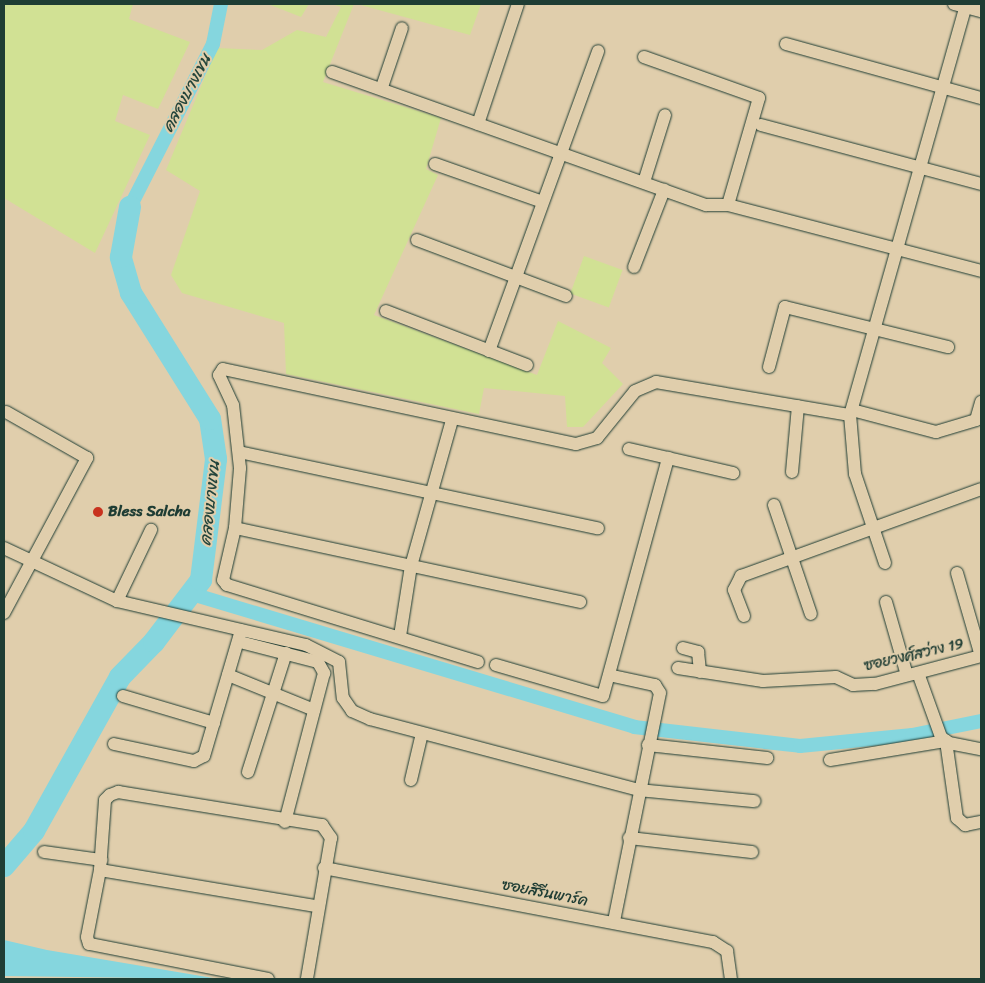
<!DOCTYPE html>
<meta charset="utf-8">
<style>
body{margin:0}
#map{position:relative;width:985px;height:983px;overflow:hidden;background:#e0ceac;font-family:Sriracha,"Playpen Sans Thai",sans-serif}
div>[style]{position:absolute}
.green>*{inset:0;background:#d1e194;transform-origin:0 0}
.water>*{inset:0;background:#85d6de}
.canal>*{height:14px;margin:-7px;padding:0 7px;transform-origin:7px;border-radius:7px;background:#85d6de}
.river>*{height:22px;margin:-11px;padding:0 11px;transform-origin:11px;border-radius:11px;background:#85d6de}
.roads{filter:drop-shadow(0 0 1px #1f3d34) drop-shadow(0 0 1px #1f3d34)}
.street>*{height:12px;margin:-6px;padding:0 6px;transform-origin:6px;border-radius:6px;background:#e0ceac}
.dots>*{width:14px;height:14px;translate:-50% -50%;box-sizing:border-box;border:2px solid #e0ceac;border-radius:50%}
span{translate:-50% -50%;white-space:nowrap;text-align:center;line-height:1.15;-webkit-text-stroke:4px #e0ceac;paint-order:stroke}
.poi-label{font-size:15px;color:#1f3d34;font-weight:700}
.left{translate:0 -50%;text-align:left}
.street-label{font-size:15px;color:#1f3d34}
.water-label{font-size:16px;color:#24453c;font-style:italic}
.frame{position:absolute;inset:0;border:5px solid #1f3d34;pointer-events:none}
</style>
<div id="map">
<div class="green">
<i style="clip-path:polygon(4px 4px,133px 4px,129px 19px,190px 42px,158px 109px,123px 95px,115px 121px,150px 135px,95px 253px,4px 198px)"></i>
<i style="clip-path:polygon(268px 4px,309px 4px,301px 17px)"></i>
<i style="clip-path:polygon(332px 4px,354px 4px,323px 82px,441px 118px,426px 169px,438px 175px,374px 315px,537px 375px,558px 321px,611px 348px,602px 363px,623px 384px,583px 427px,567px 427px,565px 396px,484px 388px,479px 414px,286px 374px,284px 323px,182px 293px,171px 275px,200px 191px,166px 170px,217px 48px,262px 50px,297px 30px,326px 37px,341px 7px)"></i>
<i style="clip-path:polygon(357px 4px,481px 4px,470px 35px)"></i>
<i style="left:584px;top:256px;width:41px;height:40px;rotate:20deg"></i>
</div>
<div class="water">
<i style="clip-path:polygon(4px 940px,47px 950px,219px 979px,4px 976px)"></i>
</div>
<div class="canal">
<i style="left:130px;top:207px;width:183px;rotate:-63deg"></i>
<i style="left:213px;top:44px;width:41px;rotate:-78.7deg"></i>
<i style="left:192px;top:594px;width:462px;rotate:16.7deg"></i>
<i style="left:634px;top:727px;width:167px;rotate:6.5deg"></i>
<i style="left:800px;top:746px;width:113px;rotate:-5.6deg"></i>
<i style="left:912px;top:735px;width:70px;rotate:-11.5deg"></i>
</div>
<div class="river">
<i style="left:4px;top:866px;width:46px;rotate:-49.4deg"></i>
<i style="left:34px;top:831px;width:176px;rotate:-60.8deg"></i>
<i style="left:120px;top:677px;width:49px;rotate:-45.8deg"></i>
<i style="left:154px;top:642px;width:78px;rotate:-52.8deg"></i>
<i style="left:201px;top:580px;width:122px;rotate:-82.9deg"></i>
<i style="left:216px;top:459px;width:40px;rotate:-98.5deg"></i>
<i style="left:210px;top:419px;width:149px;rotate:-122.1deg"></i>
<i style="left:131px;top:293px;width:37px;rotate:-106deg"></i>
<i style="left:121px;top:257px;width:51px;rotate:-79.8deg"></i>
</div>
<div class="roads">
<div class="street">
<i style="left:954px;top:4px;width:28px;rotate:15deg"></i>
<i style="left:786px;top:44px;width:202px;rotate:15.5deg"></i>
<i style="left:644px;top:57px;width:122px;rotate:19.6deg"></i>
<i style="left:759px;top:98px;width:111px;rotate:106.2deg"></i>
<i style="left:332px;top:72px;width:397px;rotate:19.6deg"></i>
<i style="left:706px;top:205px;width:22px"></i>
<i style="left:728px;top:205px;width:261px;rotate:14.6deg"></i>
<i style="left:382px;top:87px;width:62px;rotate:-71.3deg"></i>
<i style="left:478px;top:124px;width:126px;rotate:-71.6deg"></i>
<i style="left:761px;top:125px;width:228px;rotate:15deg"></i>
<i style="left:435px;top:164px;width:114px;rotate:19.4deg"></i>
<i style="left:644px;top:182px;width:70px;rotate:-72.6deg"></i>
<i style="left:417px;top:240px;width:159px;rotate:20.6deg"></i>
<i style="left:634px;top:267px;width:83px;rotate:-68.7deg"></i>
<i style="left:386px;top:311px;width:151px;rotate:21deg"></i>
<i style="left:489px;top:351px;width:319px;rotate:-70deg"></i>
<i style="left:769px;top:367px;width:62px;rotate:-75.1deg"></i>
<i style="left:785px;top:307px;width:168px;rotate:13.8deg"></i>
<i style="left:852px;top:410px;width:87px;rotate:14.7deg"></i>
<i style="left:936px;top:432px;width:42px;rotate:-16.7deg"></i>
<i style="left:976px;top:420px;width:19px;rotate:-74deg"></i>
<i style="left:629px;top:449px;width:107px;rotate:13deg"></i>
<i style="left:239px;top:452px;width:367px;rotate:12deg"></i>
<i style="left:792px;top:472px;width:66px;rotate:-84.8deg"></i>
<i style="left:774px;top:505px;width:115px;rotate:71.3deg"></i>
<i style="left:235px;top:528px;width:353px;rotate:12.1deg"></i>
<i style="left:4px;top:548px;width:125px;rotate:25.1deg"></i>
<i style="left:117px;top:601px;width:194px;rotate:13.1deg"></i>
<i style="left:306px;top:645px;width:37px;rotate:27deg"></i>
<i style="left:339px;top:662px;width:36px;rotate:84deg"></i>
<i style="left:343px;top:698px;width:16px;rotate:55deg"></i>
<i style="left:352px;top:711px;width:20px;rotate:24deg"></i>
<i style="left:370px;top:719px;width:278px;rotate:14.8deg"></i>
<i style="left:639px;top:790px;width:116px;rotate:5.5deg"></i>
<i style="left:885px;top:563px;width:94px;rotate:-108.6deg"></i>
<i style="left:855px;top:474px;width:59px;rotate:-94.8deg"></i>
<i style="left:850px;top:415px;width:427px;rotate:-74.2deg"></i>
<i style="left:957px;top:573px;width:86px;rotate:73.9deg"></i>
<i style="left:117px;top:601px;width:79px;rotate:-64.4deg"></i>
<i style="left:886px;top:602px;width:76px;rotate:74deg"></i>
<i style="left:4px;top:613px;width:176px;rotate:-61.8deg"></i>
<i style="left:87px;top:458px;width:93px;rotate:-150.4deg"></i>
<i style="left:744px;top:616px;width:28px;rotate:-111deg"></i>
<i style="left:734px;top:590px;width:16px;rotate:-63deg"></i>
<i style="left:741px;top:576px;width:255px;rotate:-19.9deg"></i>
<i style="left:400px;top:636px;width:71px;rotate:-81.1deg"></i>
<i style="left:411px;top:566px;width:152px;rotate:-74.3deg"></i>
<i style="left:244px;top:643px;width:76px;rotate:14.4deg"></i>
<i style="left:318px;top:662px;width:13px;rotate:61deg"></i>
<i style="left:324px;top:673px;width:154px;rotate:104.7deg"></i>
<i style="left:683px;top:648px;width:16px;rotate:15deg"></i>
<i style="left:698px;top:652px;width:20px;rotate:84deg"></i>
<i style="left:478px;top:662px;width:263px;rotate:-162.9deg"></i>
<i style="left:227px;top:585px;width:6px;rotate:-129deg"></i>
<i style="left:223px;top:580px;width:53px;rotate:-77deg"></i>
<i style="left:235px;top:528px;width:60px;rotate:-85.2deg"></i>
<i style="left:240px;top:468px;width:63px;rotate:-96.3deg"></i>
<i style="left:233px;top:405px;width:33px;rotate:-115deg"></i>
<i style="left:219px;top:375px;width:7px;rotate:-56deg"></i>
<i style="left:223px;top:369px;width:361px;rotate:12deg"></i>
<i style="left:576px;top:444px;width:22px;rotate:-16deg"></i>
<i style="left:597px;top:438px;width:60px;rotate:-51deg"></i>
<i style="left:635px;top:391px;width:23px;rotate:-23deg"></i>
<i style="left:656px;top:382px;width:197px;rotate:9.7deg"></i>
<i style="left:496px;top:665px;width:111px;rotate:16.2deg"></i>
<i style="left:603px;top:696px;width:247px;rotate:-74.7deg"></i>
<i style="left:678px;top:668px;width:86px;rotate:8.7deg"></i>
<i style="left:763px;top:681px;width:73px;rotate:-3.1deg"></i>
<i style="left:836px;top:677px;width:19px;rotate:25deg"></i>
<i style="left:853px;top:685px;width:22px;rotate:-3deg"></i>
<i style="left:875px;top:684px;width:110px;rotate:-14.8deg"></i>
<i style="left:918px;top:673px;width:68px;rotate:70.2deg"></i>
<i style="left:941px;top:737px;width:10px;rotate:37deg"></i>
<i style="left:949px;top:743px;width:33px;rotate:11deg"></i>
<i style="left:228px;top:675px;width:93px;rotate:22.1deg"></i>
<i style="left:613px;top:676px;width:43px;rotate:12.1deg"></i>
<i style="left:655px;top:685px;width:9px;rotate:58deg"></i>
<i style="left:660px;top:693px;width:234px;rotate:101.4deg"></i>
<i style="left:123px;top:696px;width:95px;rotate:16.5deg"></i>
<i style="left:114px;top:744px;width:82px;rotate:12deg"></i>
<i style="left:194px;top:761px;width:11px;rotate:-27deg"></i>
<i style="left:204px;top:756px;width:131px;rotate:-73.6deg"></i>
<i style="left:648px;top:745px;width:120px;rotate:6.2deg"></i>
<i style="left:830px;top:760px;width:118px;rotate:-9.3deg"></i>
<i style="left:946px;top:741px;width:78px;rotate:81.9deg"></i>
<i style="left:957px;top:818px;width:11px;rotate:41deg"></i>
<i style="left:965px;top:825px;width:16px;rotate:-11deg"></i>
<i style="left:248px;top:772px;width:125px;rotate:-72.3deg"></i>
<i style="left:411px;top:780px;width:48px;rotate:-76.8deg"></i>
<i style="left:629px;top:838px;width:124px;rotate:6.5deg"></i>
<i style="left:44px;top:852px;width:58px;rotate:8deg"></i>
<i style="left:324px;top:868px;width:396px;rotate:10.8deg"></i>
<i style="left:713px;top:942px;width:17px;rotate:33deg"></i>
<i style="left:727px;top:951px;width:28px;rotate:82deg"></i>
<i style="left:100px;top:870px;width:219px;rotate:9.5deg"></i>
<i style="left:268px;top:979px;width:182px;rotate:-168.9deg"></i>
<i style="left:89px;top:944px;width:7px;rotate:-106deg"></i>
<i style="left:87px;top:937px;width:68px;rotate:-79deg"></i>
<i style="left:100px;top:870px;width:70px;rotate:-85.9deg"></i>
<i style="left:105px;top:800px;width:7px;rotate:-45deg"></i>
<i style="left:110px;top:795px;width:9px;rotate:-21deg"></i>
<i style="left:118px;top:792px;width:207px;rotate:9.2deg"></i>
<i style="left:322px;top:825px;width:16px;rotate:55deg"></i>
<i style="left:331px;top:838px;width:143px;rotate:99.7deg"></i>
</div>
</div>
<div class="dots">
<i style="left:98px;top:512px;background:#c8321e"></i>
</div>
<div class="poi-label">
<span class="left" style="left:108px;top:512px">Bless Salcha</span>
</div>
<div class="street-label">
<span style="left:914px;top:655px;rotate:-13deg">ซอยวงศ์สว่าง 19</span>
<span style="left:545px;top:893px;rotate:11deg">ซอยสิรีนพาร์ค</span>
</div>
<div class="water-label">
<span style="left:187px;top:93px;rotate:-62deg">คลองบางเขน</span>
<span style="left:210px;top:503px;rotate:-84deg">คลองบางเขน</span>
</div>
<div class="frame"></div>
</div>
